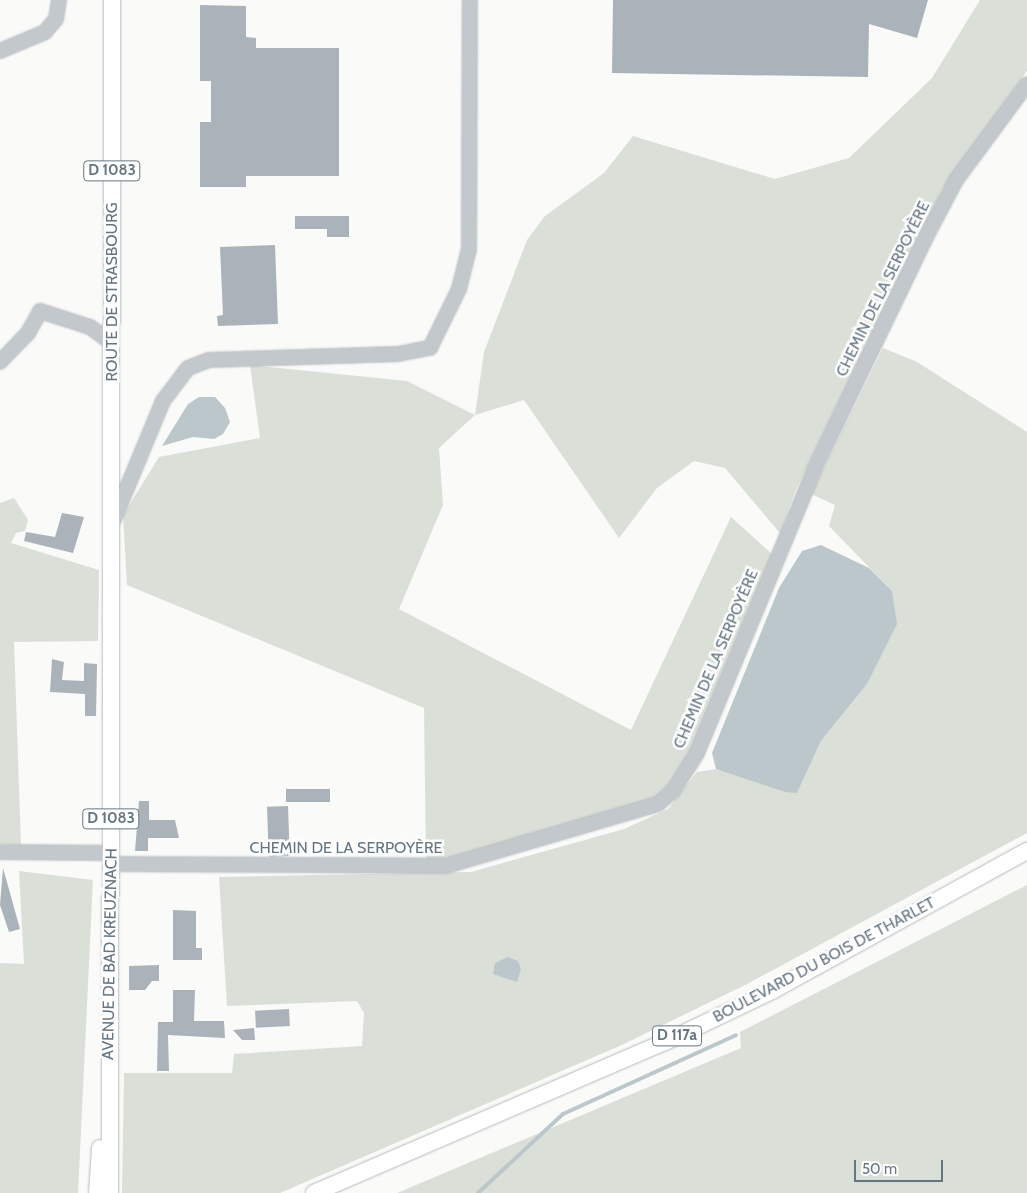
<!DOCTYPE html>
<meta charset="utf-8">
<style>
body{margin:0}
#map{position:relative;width:1027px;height:1193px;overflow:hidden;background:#fafaf8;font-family:Cabin,sans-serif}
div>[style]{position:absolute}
.green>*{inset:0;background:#dadfd7}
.water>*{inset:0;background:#bbc7cb}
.stream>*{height:4px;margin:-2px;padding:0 2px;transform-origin:2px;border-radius:2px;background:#bbc7cb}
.building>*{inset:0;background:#aab3b9;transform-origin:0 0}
.roads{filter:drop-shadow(0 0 1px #b5babe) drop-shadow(0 0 1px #b5babe)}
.minor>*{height:14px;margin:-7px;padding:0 7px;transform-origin:7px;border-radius:7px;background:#c3c8cc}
.major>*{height:16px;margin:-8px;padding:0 8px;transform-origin:8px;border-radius:8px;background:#fff}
span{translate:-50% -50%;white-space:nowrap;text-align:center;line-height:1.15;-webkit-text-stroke:5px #fff;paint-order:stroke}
.shield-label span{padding:1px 4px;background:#fff;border:1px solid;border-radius:4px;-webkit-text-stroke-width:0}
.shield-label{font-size:15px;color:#657683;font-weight:700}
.street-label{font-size:16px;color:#657683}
.scale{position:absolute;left:854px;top:1160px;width:89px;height:22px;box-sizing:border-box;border:2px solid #657683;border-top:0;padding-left:6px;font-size:15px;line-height:18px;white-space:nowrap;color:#657683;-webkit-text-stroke:4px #fff;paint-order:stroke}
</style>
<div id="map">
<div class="green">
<i style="clip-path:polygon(980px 0,1027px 0,1027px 71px,941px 191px,795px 492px,780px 533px,725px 468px,694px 461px,657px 488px,619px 538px,524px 400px,475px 415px,439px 448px,443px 505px,399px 609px,631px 730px,731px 517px,773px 555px,690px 757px,658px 799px,459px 860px,426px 860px,424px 708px,127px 585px,123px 515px,159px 457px,260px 438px,250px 365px,407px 381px,475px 415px,484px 352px,527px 240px,545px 216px,604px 173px,633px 136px,775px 179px,849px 158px,932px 78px)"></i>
<i style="clip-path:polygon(883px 348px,917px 362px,1027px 432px,1027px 833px,747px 984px,624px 1044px,280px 1193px,122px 1193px,124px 1073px,232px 1073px,234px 1054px,362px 1046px,364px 1013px,357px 1001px,227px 1006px,219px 877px,471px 872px,624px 829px,668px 809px,697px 772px,716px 769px,797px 793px,821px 741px,867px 684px,892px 591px,829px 526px,835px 505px,811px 494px)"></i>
<i style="clip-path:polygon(14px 498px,28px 520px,25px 531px,16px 533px,11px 543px,99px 570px,98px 641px,14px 642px,21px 845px,0 844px,0 503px)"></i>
<i style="clip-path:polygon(19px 871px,93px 880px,78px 1193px,0 1193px,0 963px,24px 964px)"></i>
<i style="clip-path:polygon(1027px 885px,1027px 1193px,397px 1193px,741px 1048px,740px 1032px)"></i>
</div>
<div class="water">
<i style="clip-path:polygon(199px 397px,215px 397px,225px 408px,230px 422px,223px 434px,214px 439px,193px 437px,162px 446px,188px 404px)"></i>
<i style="clip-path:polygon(821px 545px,869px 568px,892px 591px,897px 624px,867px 684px,821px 741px,797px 793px,785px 792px,716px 769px,712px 753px,779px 588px,802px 551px)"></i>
<i style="clip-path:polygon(508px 957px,518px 961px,521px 969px,517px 982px,493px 974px,495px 963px)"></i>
</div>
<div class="stream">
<i style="left:478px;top:1193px;width:116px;rotate:-42.9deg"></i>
<i style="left:563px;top:1114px;width:190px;rotate:-24.5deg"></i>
</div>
<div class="building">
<i style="clip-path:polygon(613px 0,928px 0,917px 38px,869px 24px,868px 77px,612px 73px)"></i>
<i style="clip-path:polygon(200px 5px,246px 6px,246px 37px,256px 38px,256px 48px,339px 48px,339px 176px,246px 176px,246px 187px,200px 187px,200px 122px,211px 122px,211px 81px,200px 81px)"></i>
<i style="clip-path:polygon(295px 216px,349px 216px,349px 237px,327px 237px,327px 229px,295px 229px)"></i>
<i style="clip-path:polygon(275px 245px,278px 324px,218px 326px,217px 316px,223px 315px,220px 247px)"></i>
<i style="clip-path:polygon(62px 513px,84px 517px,73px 553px,24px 541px,26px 532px,55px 537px)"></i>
<i style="clip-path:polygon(52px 659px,64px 662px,62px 680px,84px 681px,84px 663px,97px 664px,96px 716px,85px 716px,85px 694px,50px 692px)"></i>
<i style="left:330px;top:789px;width:13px;height:44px;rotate:90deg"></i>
<i style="clip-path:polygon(139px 801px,149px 801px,149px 820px,175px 820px,179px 838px,148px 838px,148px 851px,135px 851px)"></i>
<i style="left:288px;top:806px;width:50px;height:21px;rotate:88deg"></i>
<i style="clip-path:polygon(3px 868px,20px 929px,9px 932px,0 905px)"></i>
<i style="clip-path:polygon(173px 910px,196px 911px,196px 948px,202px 948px,202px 960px,173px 960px)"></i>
<i style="clip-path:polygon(159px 965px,159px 981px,152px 981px,145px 990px,129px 990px,129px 966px)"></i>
<i style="clip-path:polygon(173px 990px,195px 990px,194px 1021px,224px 1021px,225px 1038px,168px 1035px,169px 1071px,157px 1071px,158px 1022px,173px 1022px)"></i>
<i style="left:289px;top:1009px;width:17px;height:34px;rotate:87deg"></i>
<i style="clip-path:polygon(254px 1028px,255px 1040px,242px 1040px,233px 1030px)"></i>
</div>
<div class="roads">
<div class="minor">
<i style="left:0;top:51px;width:49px;rotate:-22.9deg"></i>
<i style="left:45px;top:32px;width:17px;rotate:-50deg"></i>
<i style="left:56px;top:19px;width:19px;rotate:-81deg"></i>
<i style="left:0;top:362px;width:40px;rotate:-46deg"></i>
<i style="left:28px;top:333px;width:25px;rotate:-61deg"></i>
<i style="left:40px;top:311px;width:52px;rotate:17.7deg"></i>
<i style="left:90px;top:327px;width:26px;rotate:36deg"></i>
<i style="left:112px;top:524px;width:133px;rotate:-67.5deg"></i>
<i style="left:163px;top:401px;width:41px;rotate:-52.9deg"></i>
<i style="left:188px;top:368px;width:22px;rotate:-21deg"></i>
<i style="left:209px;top:360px;width:189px;rotate:-1.8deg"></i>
<i style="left:398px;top:354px;width:33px;rotate:-11deg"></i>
<i style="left:430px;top:348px;width:66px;rotate:-63.8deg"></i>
<i style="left:459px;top:289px;width:41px;rotate:-76deg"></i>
<i style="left:469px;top:249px;width:249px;rotate:-89.8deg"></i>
<i style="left:0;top:852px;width:111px;rotate:0.5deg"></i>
<i style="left:111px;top:864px;width:335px;rotate:0.3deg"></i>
<i style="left:446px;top:866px;width:221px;rotate:-16.3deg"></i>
<i style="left:658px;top:804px;width:20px;rotate:-41deg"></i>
<i style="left:673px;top:791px;width:45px;rotate:-57.7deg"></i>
<i style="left:697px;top:753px;width:306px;rotate:-67.5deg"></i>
<i style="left:814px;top:470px;width:256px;rotate:-64.3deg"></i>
<i style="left:925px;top:239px;width:67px;rotate:-62.3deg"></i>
<i style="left:956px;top:180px;width:119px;rotate:-53.5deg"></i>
</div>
<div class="major">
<i style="left:97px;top:1193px;width:45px;rotate:-86.2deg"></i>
<i style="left:110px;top:1193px;width:1193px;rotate:-89.9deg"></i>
<i style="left:314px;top:1193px;width:382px;rotate:-23.3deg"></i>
<i style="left:665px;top:1042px;width:119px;rotate:-25.5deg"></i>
<i style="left:772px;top:991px;width:291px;rotate:-28.8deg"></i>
</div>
</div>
<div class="shield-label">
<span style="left:112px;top:171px">D 1083</span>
<span style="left:111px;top:819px">D 1083</span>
<span style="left:677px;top:1036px">D 117a</span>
</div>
<div class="street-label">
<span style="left:883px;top:289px;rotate:-64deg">CHEMIN DE LA SERPOYÈRE</span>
<span style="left:112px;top:292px;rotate:-90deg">ROUTE DE STRASBOURG</span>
<span style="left:716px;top:659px;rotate:-67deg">CHEMIN DE LA SERPOYÈRE</span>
<span style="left:346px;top:848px">CHEMIN DE LA SERPOYÈRE</span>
<span style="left:110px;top:954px;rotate:-89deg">AVENUE DE BAD KREUZNACH</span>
<span style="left:824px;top:960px;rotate:-28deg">BOULEVARD DU BOIS DE THARLET</span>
</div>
<div class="scale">50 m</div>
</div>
